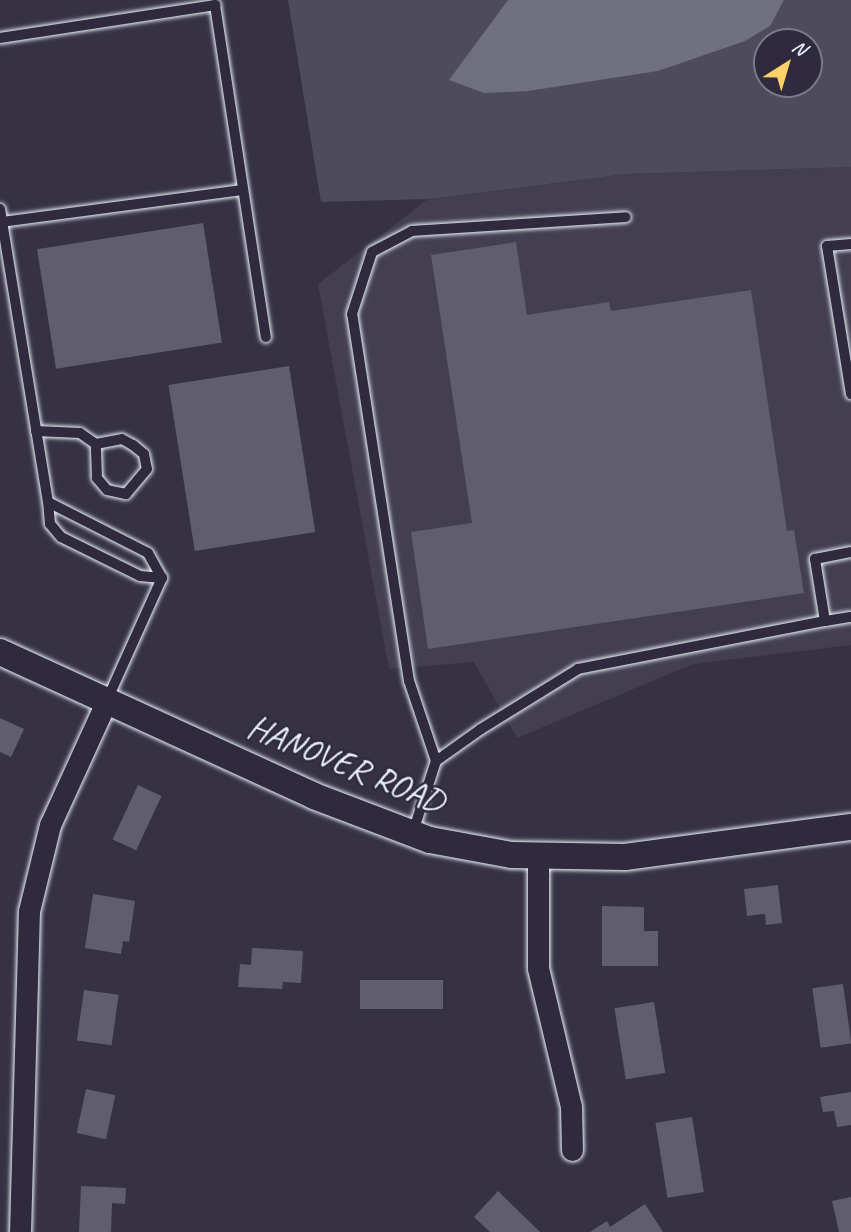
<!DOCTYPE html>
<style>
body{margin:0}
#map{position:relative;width:851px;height:1232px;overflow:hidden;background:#363244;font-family:Caveat,sans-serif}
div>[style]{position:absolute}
.built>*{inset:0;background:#433f51}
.green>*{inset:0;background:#4d4b5c}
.water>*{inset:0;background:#70717f}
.building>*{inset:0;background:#605e6e;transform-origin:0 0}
.roads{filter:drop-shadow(0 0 2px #e8f1f8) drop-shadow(0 0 2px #e8f1f8)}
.service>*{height:10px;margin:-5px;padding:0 5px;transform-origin:5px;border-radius:5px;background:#2f2a3d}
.minor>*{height:21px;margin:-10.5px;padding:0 10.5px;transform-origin:10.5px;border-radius:10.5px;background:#2f2a3d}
.tertiary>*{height:26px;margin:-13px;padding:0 13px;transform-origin:13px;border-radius:13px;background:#2f2a3d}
span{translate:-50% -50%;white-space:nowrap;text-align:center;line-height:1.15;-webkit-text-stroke:5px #2f2a3d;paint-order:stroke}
.street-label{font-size:35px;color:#e8f1f8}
.north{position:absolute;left:753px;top:28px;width:70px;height:70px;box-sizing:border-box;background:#2f2a3d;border:2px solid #797a88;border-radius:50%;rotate:37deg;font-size:19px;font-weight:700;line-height:28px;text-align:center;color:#e8f1f8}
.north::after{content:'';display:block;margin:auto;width:24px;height:32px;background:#ffd166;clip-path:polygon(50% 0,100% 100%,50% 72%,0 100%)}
</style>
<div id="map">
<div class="built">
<i style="clip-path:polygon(851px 167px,851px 645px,693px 664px,517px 738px,474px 662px,389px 669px,318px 284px,428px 199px,626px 174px)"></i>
</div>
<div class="green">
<i style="clip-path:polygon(evenodd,288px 0,851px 0,851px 167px,626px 174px,428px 199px,321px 202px,288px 0,767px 42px,809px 42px,809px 84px,767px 84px,767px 42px)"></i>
</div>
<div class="water">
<i style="clip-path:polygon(508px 0,784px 0,770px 26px,745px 41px,658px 71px,528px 91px,484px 93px,449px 80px)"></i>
</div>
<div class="building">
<i style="left:203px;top:223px;width:121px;height:168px;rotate:81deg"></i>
<i style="clip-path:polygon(516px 242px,527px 315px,609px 302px,611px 311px,751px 290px,787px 531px,794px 530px,804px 593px,428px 649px,411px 532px,472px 523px,431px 255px)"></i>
<i style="left:289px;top:366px;width:168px;height:122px;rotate:81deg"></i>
<i style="clip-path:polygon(0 718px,24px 729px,11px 757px,0 752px)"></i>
<i style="left:138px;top:785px;width:26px;height:60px;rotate:25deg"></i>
<i style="clip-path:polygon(778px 885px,782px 923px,766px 925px,765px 914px,747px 916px,744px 889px)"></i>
<i style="clip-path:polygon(93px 894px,135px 901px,129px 942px,123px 941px,121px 954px,85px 948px)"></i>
<i style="clip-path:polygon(602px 906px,644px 907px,644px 931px,658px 931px,658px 966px,602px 966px)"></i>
<i style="clip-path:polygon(252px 948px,303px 951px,301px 983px,283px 982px,282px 989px,238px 987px,240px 964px,251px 965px)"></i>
<i style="left:443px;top:980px;width:29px;height:83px;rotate:90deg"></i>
<i style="left:843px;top:984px;width:60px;height:31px;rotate:82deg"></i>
<i style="left:84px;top:990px;width:35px;height:51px;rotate:8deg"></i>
<i style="left:654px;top:1002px;width:72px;height:40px;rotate:81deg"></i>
<i style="left:86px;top:1089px;width:30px;height:45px;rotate:12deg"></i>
<i style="clip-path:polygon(851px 1092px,851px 1125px,837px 1127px,834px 1111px,823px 1112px,820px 1097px)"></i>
<i style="left:692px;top:1117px;width:76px;height:37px;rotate:81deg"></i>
<i style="clip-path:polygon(81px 1186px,126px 1188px,125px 1204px,112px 1203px,111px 1232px,79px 1232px)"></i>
<i style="clip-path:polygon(498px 1191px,540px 1232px,490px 1232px,474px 1217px)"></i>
<i style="clip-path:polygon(851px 1197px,851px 1232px,839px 1232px,832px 1201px)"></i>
<i style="clip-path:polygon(645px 1204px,663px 1232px,590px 1232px,607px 1221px,610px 1227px)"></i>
</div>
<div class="roads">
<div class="service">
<i style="left:0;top:38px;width:218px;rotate:-8.7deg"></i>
<i style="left:215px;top:5px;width:336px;rotate:81.3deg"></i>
<i style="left:0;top:209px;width:297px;rotate:80.7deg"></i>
<i style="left:2px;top:222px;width:243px;rotate:-7.6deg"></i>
<i style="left:851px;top:244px;width:24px;rotate:175deg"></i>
<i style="left:827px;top:246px;width:150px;rotate:80.8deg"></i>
<i style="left:36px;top:431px;width:44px;rotate:2.6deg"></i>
<i style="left:80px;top:433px;width:19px;rotate:35deg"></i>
<i style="left:96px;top:444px;width:26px;rotate:-11deg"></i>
<i style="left:122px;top:439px;width:13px;rotate:29deg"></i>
<i style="left:133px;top:445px;width:14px;rotate:39deg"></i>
<i style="left:144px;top:454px;width:15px;rotate:79deg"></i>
<i style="left:147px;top:469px;width:33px;rotate:130deg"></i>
<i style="left:126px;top:494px;width:19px;rotate:-168deg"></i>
<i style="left:107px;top:490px;width:16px;rotate:-130deg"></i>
<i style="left:97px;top:478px;width:34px;rotate:-92deg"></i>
<i style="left:48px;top:502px;width:112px;rotate:27deg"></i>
<i style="left:148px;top:553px;width:29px;rotate:61deg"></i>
<i style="left:162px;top:578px;width:22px;rotate:-175deg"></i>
<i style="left:140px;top:576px;width:88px;rotate:-153.7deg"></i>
<i style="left:61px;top:537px;width:17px;rotate:-130deg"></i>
<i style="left:50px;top:524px;width:22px;rotate:-95deg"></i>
<i style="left:825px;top:621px;width:26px;rotate:-9deg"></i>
<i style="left:108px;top:698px;width:132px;rotate:-65.8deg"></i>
<i style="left:436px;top:761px;width:84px;rotate:-108.6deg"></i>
<i style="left:409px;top:681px;width:371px;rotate:-98.8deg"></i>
<i style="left:352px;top:314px;width:65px;rotate:-72.1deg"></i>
<i style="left:372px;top:252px;width:45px;rotate:-27.7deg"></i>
<i style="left:412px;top:231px;width:214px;rotate:-3.7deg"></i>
<i style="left:413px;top:832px;width:75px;rotate:-72.1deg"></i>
<i style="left:436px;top:761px;width:55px;rotate:-35.4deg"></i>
<i style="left:481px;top:729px;width:114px;rotate:-31.7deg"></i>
<i style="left:578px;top:669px;width:252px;rotate:-11deg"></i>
<i style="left:825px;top:621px;width:63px;rotate:-99.2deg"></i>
<i style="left:815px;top:559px;width:37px;rotate:-11deg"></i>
</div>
<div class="minor">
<i style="left:538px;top:857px;width:111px;rotate:90deg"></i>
<i style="left:538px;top:968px;width:142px;rotate:76.6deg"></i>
<i style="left:571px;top:1106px;width:44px;rotate:88.7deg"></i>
<i style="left:20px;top:1232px;width:321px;rotate:-88.4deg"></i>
<i style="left:29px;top:911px;width:89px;rotate:-76.3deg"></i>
<i style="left:50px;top:825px;width:140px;rotate:-65.5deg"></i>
</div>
<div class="tertiary">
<i style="left:0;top:652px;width:345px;rotate:24.6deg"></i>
<i style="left:314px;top:796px;width:124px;rotate:20.8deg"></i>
<i style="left:430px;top:840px;width:83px;rotate:10.4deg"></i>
<i style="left:512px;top:855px;width:113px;rotate:1deg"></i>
<i style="left:625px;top:857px;width:228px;rotate:-7.6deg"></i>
</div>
</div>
<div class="street-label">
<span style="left:346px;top:764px;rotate:22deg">HANOVER ROAD</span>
</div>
<div class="north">N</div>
</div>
